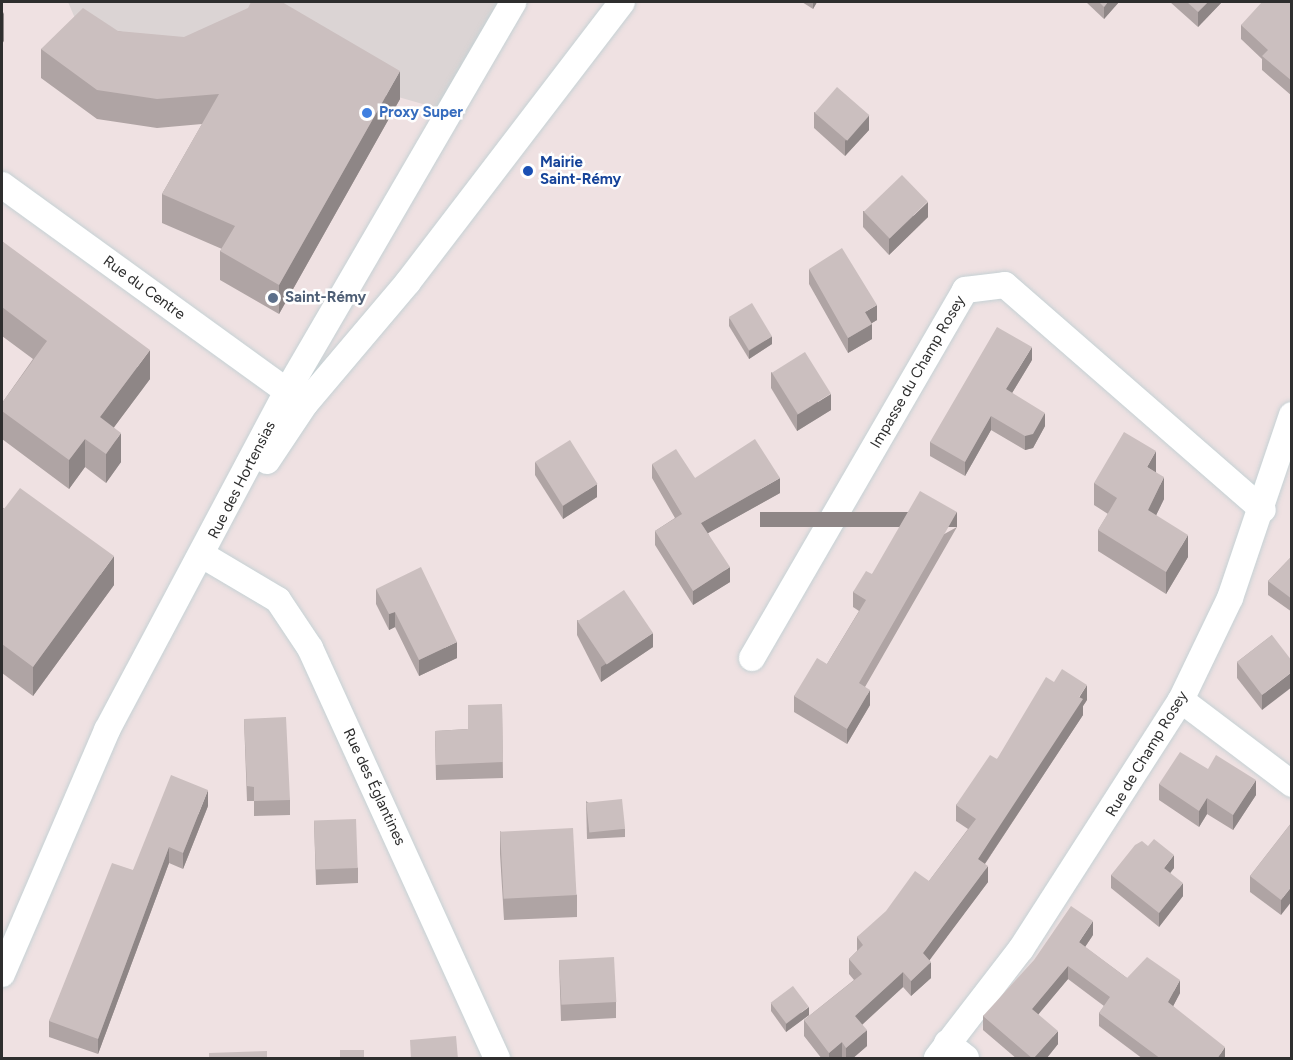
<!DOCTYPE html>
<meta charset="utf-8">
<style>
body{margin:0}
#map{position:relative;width:1293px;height:1060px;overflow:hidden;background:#efe1e2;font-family:Figtree,sans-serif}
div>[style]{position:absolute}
.plaza>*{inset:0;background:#dbd4d4}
.roads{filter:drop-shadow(0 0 2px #c5d1d4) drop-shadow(0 0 2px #c5d1d4)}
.minor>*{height:26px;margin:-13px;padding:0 13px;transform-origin:13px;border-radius:13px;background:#fff}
.wall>*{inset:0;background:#afa4a4}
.shaded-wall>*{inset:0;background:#8e8686;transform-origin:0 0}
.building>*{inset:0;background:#cbbfbf;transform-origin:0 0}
.dots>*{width:16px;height:16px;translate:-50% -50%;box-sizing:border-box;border:3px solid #fff;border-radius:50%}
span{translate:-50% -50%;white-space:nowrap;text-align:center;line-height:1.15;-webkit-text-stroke:5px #fff;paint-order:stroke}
.shop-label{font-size:15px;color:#366cbe;font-weight:700}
.left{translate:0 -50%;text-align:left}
.transit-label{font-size:15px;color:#164399;font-weight:700}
.street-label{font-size:15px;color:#2e2e2e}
.service-label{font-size:15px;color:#4e5e75;font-weight:700}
.frame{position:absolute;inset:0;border:3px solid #2e2e2e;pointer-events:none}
</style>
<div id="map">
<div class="plaza">
<i style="clip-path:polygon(68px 2px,501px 2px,440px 109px,238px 51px,83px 37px)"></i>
</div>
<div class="roads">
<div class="minor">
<i style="left:2px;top:185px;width:352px;rotate:35.9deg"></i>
<i style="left:267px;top:461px;width:69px;rotate:-56.3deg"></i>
<i style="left:305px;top:404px;width:160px;rotate:-49.8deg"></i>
<i style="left:408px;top:282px;width:352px;rotate:-52.6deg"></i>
<i style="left:204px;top:556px;width:86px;rotate:30.7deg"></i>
<i style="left:278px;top:600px;width:58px;rotate:56.3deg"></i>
<i style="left:310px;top:648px;width:451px;rotate:65.5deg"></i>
<i style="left:752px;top:658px;width:425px;rotate:-59.9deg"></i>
<i style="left:965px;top:290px;width:40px;rotate:-7.1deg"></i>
<i style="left:1005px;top:285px;width:342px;rotate:41.1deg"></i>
<i style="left:1181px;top:700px;width:139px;rotate:37.1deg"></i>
<i style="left:2px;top:974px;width:266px;rotate:-66.7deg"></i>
<i style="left:107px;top:730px;width:384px;rotate:-62deg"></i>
<i style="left:287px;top:391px;width:450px;rotate:-59.8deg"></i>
<i style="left:947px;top:1043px;width:24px;rotate:38deg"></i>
<i style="left:937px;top:1058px;width:138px;rotate:-52.4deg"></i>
<i style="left:1021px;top:949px;width:296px;rotate:-57.3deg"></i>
<i style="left:1181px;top:700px;width:113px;rotate:-64.3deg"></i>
<i style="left:1230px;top:598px;width:193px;rotate:-71.3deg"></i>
</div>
</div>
<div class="wall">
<i style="clip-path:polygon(802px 2px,817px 2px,813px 9px)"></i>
<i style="clip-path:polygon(1086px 2px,1119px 2px,1104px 19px)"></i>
<i style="clip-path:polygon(1170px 2px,1222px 2px,1198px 27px)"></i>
<i style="clip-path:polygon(1292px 2px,1292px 96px,1262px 70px,1262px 59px,1241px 39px,1241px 25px)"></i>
<i style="clip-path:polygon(118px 31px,400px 99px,279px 314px,220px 280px,220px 251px,222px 249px,162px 223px,162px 194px,202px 124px,157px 128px,97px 119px,41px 78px,41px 49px)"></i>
<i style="clip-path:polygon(814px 112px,869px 130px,845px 156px,814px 128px)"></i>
<i style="clip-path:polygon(863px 211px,928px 217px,889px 255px,863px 227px)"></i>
<i style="clip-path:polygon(2px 241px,150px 379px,114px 427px,121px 462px,106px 483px,85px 467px,69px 489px,2px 439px,2px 403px,33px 359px,2px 336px,2px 337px)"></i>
<i style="clip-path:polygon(809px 269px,877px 320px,872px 323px,872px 339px,848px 353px,809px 284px)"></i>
<i style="clip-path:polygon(729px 318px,772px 344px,749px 359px,729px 326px)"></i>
<i style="clip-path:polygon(1032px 360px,1012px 393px,1045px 426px,1033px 448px,1025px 450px,991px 430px,965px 476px,930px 456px,930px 442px)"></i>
<i style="clip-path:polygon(771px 372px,831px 410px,797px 431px,771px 388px)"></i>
<i style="clip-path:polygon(535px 462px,597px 497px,563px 519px,535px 475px)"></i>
<i style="clip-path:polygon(652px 464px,695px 478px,780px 493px,708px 533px,730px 582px,693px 605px,655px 545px,655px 531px,675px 518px,652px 478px)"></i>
<i style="clip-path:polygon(1156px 472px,1164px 499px,1156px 515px,1188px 557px,1166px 594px,1098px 551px,1098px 530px,1108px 514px,1094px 505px,1094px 483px)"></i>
<i style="clip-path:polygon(2px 507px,114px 585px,33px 696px,2px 673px)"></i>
<i style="clip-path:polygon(957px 527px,865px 687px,870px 705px,847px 744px,794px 712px,794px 696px,827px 664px,859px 611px,853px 607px,853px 592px,872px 574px)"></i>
<i style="clip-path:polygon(1292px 556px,1292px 612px,1268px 595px,1268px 581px)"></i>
<i style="clip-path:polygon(376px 589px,457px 658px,419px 676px,395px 627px,389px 630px,376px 604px)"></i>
<i style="clip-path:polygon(577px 620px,653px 647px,601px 682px,577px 635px)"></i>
<i style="clip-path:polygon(1272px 635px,1262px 710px,1237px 678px,1237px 662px)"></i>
<i style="clip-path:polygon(1087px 700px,1083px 706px,1083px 715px,985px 864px,988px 882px,929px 960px,931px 978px,911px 996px,903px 987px,862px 1025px,867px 1046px,852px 1059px,842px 1059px,842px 1058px,841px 1059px,822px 1059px,804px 1036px,804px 1020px,854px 980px,849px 974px,849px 959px,857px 951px,857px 937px,929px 881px,968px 829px,956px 821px,956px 805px,997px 759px)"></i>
<i style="clip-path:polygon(502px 704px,503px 778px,436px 780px,435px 731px,468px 729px)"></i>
<i style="clip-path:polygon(244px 719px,290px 800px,290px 815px,254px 816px,254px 801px,247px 801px)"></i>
<i style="clip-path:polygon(1208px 769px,1256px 795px,1233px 830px,1207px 814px,1199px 827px,1159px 800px,1159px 784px)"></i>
<i style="clip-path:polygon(586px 801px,625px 829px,625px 837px,587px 839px)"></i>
<i style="clip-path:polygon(208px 806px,183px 869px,169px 863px,98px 1054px,49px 1037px,49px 1021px,133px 870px)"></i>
<i style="clip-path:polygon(314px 821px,358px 868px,358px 883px,316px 885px)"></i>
<i style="clip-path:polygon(1292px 822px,1281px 915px,1250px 892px,1250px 876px)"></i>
<i style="clip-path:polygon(500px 831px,577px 895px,577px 917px,504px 920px,500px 854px)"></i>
<i style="clip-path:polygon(1174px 868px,1170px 873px,1183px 896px,1159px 927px,1111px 888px,1111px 875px)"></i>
<i style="clip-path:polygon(1093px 935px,1085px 947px,1127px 978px,1180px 993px,1173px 1006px,1225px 1059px,1143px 1059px,1099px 1026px,1099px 1013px,1104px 1006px,1068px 979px,1038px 1014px,1058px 1044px,1046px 1059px,1017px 1059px,983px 1030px,983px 1016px)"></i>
<i style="clip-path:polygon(559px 960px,616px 1002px,616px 1018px,561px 1021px)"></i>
<i style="clip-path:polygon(771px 1003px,809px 1015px,786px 1032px,771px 1011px)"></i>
</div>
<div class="shaded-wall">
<i style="clip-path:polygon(813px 2px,817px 2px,813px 9px)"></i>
<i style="clip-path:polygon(1108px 2px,1119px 2px,1104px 19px,1104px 7px)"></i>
<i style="clip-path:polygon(1208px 2px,1222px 2px,1198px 27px,1198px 12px)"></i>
<i style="clip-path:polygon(4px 12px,4px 41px,2px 44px,2px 16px)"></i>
<i style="clip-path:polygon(400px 71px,400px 99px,279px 314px,279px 285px)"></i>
<i style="clip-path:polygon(869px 115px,869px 130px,845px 156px,845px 141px)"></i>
<i style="clip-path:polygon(928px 202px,928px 217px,889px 255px,889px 239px)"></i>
<i style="clip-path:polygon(877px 305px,877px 320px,865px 327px,865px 312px)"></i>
<i style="clip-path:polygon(872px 324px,872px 339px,848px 353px,848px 338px)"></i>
<i style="clip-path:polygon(772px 336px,772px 344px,749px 359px,749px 351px)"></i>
<i style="clip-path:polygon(1032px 347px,1032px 360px,1006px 403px,1006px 389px)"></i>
<i style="clip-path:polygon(150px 350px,150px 379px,100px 446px,100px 417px)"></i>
<i style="clip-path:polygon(831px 394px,831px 410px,797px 431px,797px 415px)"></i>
<i style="clip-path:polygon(1045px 413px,1045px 426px,1033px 448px,1025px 450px,1025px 436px)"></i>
<i style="clip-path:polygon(991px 416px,991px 430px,965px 476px,965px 462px)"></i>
<i style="clip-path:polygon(121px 433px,121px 462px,106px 483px,106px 454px)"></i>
<i style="clip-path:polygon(85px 439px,85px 467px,69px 489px,69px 460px)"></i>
<i style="clip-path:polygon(1156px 451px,1156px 473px,1147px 467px)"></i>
<i style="clip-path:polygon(1164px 477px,1164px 499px,1148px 532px,1148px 510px)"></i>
<i style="clip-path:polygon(780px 478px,780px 493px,701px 537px,701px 523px)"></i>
<i style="clip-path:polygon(597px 484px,597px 497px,563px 519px,563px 506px)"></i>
<i style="left:957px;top:512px;width:15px;height:197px;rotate:90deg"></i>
<i style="clip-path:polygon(1188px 535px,1188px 557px,1166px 594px,1166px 572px)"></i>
<i style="clip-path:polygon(114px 556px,114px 585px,33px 696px,33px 667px)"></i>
<i style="clip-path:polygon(730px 567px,730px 582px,693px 605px,693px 591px)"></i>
<i style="clip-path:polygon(395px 612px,395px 627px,389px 630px,389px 614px)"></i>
<i style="clip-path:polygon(653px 633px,653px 647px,601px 682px,601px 667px)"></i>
<i style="clip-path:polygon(457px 642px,457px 658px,419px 676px,419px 660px)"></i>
<i style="clip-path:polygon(1292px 672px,1292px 687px,1262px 710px,1262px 695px)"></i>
<i style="clip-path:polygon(1087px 685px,1087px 700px,1083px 706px,1083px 715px,978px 874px,978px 859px)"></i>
<i style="clip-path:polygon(870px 690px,870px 705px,847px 744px,847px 729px)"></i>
<i style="clip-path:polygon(1256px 780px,1256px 795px,1233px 830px,1233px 815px)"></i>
<i style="clip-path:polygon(208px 790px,208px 806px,183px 869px,183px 853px)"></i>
<i style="clip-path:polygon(1207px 798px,1207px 814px,1199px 827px,1199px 811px)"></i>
<i style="clip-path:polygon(169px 847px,169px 863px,98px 1054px,98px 1039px)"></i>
<i style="clip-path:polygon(1174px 855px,1174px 868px,1164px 881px,1164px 868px)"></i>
<i style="clip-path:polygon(988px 866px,988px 882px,923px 969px,923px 953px)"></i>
<i style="clip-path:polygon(1183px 883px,1183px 896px,1159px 927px,1159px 913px)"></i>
<i style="clip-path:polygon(1292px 886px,1292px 901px,1281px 915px,1281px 900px)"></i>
<i style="clip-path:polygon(1093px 921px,1093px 935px,1079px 956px,1079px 942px)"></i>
<i style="clip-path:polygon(931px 962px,931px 978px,911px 996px,911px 981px)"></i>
<i style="clip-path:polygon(1068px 966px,1068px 979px,1032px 1022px,1032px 1009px)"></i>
<i style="clip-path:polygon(903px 972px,903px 987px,855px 1031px,855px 1016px)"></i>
<i style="clip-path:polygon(1180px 980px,1180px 993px,1168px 1016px,1168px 1002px)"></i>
<i style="clip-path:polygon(809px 1007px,809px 1015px,786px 1032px,786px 1024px)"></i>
<i style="clip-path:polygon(867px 1030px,867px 1046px,852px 1059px,846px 1059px,846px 1048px)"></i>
<i style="clip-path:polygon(1058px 1031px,1058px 1044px,1046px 1059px,1033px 1059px)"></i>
<i style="clip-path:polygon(842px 1042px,842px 1058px,841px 1059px,829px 1059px,829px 1053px)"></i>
<i style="clip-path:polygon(1225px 1047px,1225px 1059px,1217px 1059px)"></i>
</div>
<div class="building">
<i style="clip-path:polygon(251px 2px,282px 2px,400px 71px,279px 285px,220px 251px,235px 226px,162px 194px,219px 94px,157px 99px,97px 90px,41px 49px,83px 8px,118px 31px,184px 37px,248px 8px)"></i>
<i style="clip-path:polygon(1099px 2px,1108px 2px,1104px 7px)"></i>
<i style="clip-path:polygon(1187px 2px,1208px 2px,1198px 12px)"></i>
<i style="clip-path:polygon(1262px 2px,1292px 2px,1292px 81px,1262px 56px,1268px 50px,1241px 25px)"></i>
<i style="left:837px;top:87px;width:43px;height:34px;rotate:41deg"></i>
<i style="left:902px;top:175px;width:37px;height:53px;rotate:46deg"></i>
<i style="clip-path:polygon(2px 241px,150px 350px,100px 417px,121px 433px,106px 454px,85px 439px,69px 460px,2px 411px,2px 403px,47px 341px,2px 307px,2px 308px)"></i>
<i style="clip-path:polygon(842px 248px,877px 305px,865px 312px,872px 324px,848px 338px,809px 269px)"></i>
<i style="left:752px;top:303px;width:39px;height:27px;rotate:59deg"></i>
<i style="clip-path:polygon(997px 327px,1032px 347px,1006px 389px,1045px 413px,1033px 434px,1025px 436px,991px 416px,965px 462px,930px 442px)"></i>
<i style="left:805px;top:352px;width:49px;height:39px;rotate:58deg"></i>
<i style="clip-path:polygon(1124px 432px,1156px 451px,1147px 467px,1164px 477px,1148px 510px,1188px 535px,1166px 572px,1098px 530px,1117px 498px,1094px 483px)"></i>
<i style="clip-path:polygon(755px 439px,780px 478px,701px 523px,730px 567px,693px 591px,655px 531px,682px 514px,652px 464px,676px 449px,695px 478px)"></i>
<i style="left:570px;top:440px;width:52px;height:41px;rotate:58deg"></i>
<i style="clip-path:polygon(20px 488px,114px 556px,33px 667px,2px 644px,2px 507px,4px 509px)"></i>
<i style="clip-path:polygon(920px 491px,957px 512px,859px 683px,870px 690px,847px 729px,794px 696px,817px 658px,827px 664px,866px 600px,853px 592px,866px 571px,872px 574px)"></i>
<i style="clip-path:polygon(1292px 556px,1292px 599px,1268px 581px)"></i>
<i style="clip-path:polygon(421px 567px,457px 642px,419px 660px,395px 612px,389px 614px,376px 589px)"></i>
<i style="left:624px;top:590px;width:52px;height:56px;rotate:56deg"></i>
<i style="clip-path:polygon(1272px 635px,1292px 661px,1292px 672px,1262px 695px,1237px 662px)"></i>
<i style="clip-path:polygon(1062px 669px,1087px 685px,1079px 697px,1083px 699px,978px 859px,988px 866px,923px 953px,931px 962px,911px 981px,903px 972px,855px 1016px,867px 1030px,846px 1048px,842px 1042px,829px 1053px,804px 1020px,862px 974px,849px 959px,863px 945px,857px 937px,886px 911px,915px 871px,929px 881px,976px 819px,956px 805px,990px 755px,997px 759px,1046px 677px,1054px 682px)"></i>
<i style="clip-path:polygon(502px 704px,503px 762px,436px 765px,435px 731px,468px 729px,468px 705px)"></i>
<i style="clip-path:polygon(286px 717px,290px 800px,254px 801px,254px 787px,247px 786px,244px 719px)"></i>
<i style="clip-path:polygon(1180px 752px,1208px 769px,1216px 755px,1256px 780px,1233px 815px,1207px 798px,1199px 811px,1159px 784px)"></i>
<i style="clip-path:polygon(171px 775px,208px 790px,183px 853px,169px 847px,98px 1039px,49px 1021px,112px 863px,133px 870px)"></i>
<i style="left:622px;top:799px;width:30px;height:36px;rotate:84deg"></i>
<i style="left:356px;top:819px;width:49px;height:42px;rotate:88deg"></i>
<i style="clip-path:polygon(1292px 822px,1292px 886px,1281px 900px,1250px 876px)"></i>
<i style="left:573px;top:828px;width:67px;height:73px;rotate:87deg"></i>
<i style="clip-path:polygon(1154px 839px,1174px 855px,1164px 868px,1183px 883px,1159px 913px,1111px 875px,1135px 845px,1142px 841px,1148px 846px)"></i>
<i style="clip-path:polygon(1071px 906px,1093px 921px,1079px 942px,1127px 978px,1147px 957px,1180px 980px,1168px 1002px,1225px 1047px,1217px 1059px,1161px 1059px,1099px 1013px,1110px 997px,1068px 966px,1032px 1009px,1058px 1031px,1033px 1059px,983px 1016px,1034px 960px)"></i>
<i style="left:614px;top:957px;width:45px;height:55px;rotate:87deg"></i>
<i style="left:793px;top:986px;width:26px;height:28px;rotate:53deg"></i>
<i style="clip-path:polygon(456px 1036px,458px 1059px,411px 1059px,410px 1040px)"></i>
<i style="left:364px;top:1050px;width:9px;height:24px;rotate:90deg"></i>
<i style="clip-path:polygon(267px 1051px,267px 1059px,209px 1059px,209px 1053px)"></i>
</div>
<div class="dots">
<i style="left:367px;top:113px;background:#3f7fe0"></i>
<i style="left:528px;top:171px;background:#1a4fb4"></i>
<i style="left:273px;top:298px;background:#5c6f8a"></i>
</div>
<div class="shop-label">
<span class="left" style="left:379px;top:113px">Proxy Super</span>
</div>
<div class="transit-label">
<span class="left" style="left:540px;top:171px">Mairie<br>Saint-Rémy</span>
</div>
<div class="street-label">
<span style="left:144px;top:288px;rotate:36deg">Rue du Centre</span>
<span style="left:918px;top:372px;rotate:-60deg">Impasse du Champ Rosey</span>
<span style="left:242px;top:480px;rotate:-63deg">Rue des Hortensias</span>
<span style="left:1147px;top:754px;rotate:-59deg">Rue de Champ Rosey</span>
<span style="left:374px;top:787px;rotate:65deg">Rue des Églantines</span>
</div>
<div class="service-label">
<span class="left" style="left:285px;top:298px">Saint-Rémy</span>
</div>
<div class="frame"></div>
</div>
